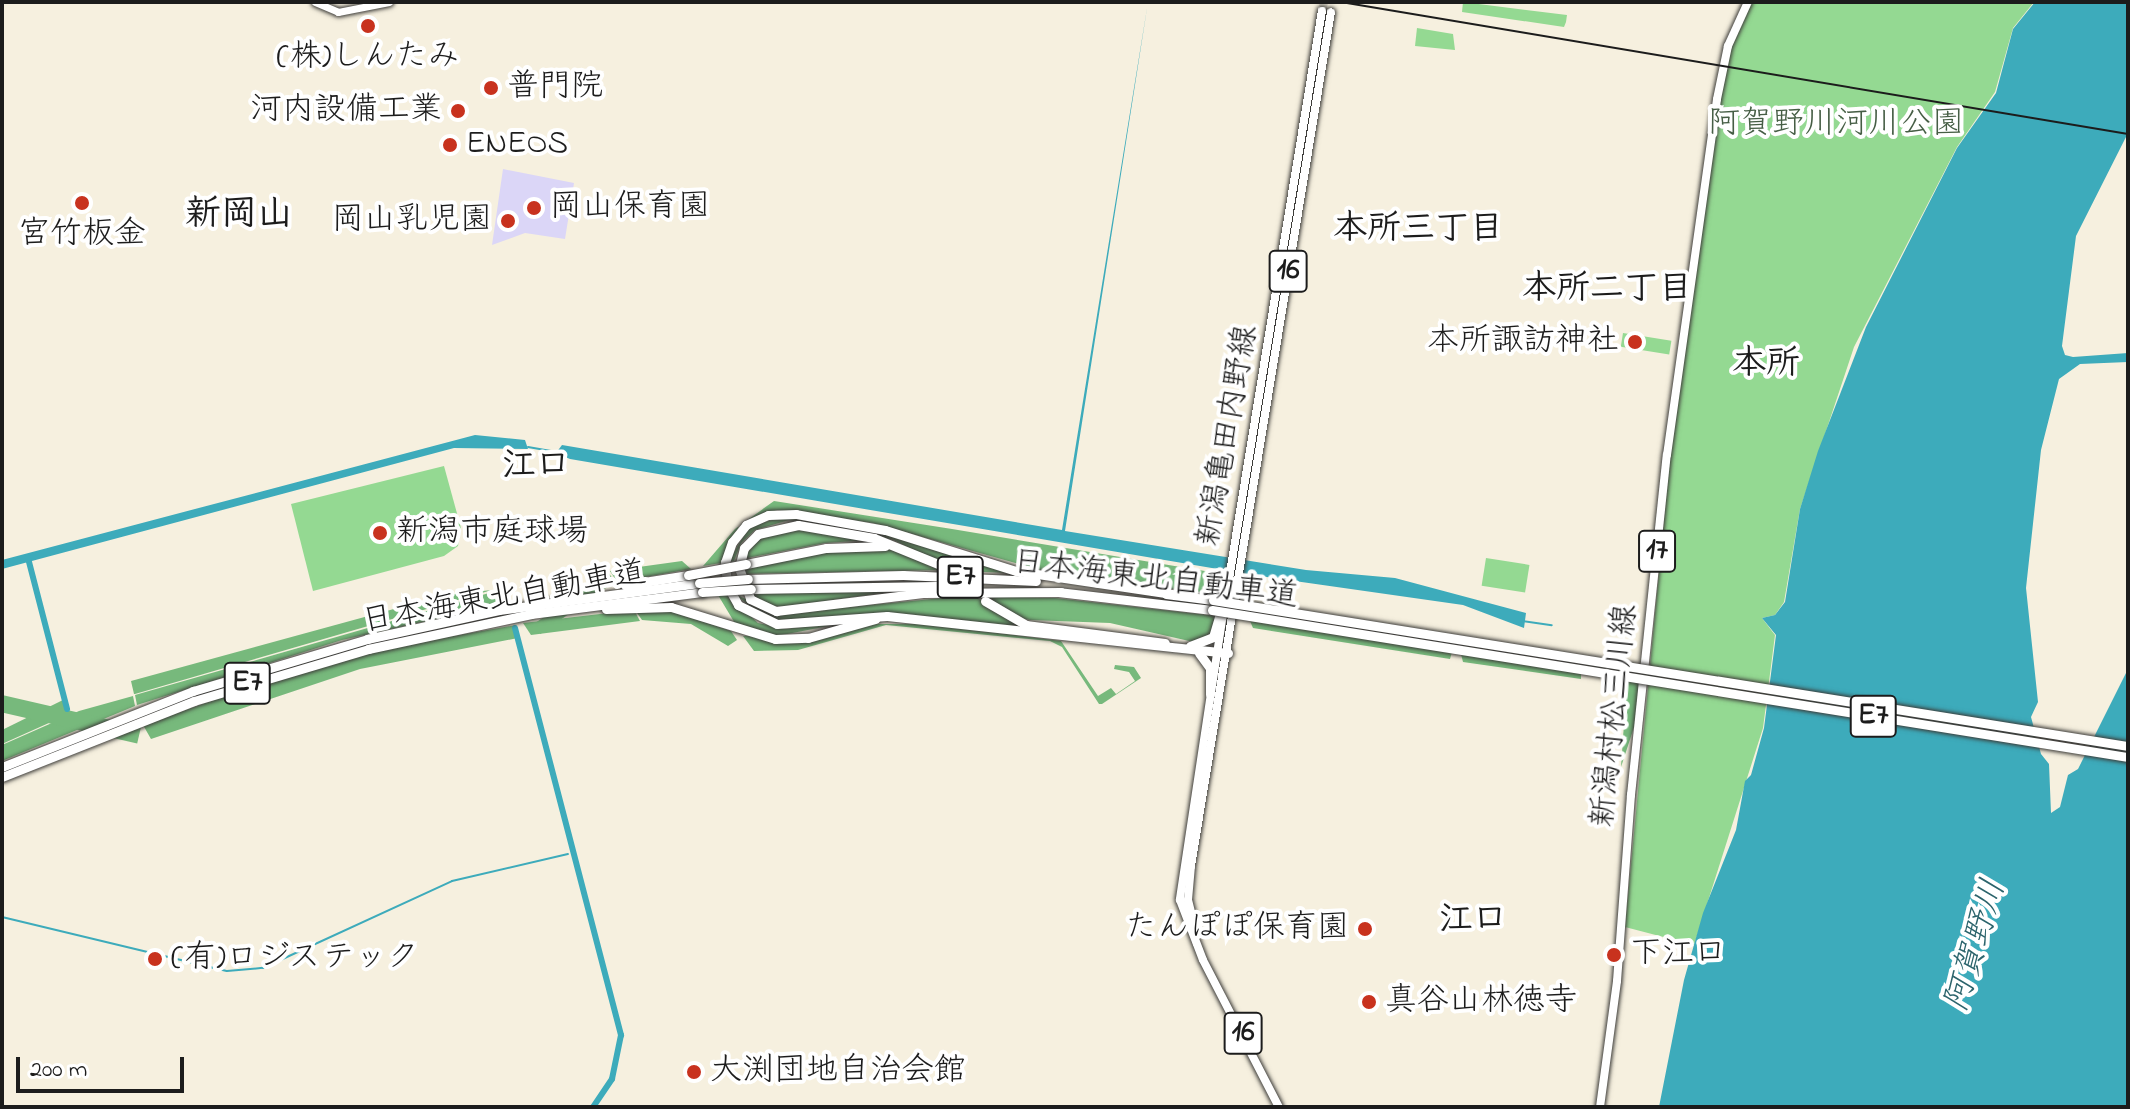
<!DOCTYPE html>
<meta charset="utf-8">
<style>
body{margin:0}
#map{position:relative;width:2130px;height:1109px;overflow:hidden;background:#f6f0df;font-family:"Indie Flower","Klee One",sans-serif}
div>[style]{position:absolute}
.built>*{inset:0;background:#dbd6f7}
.green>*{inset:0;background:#94d992;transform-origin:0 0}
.forest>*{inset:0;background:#77b97c;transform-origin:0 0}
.water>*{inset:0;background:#3dabbb}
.stream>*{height:2px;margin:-1px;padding:0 1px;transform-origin:1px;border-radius:1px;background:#3dabbb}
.canal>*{height:6px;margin:-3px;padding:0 3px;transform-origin:3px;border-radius:3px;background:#3dabbb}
.primary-tunnel>*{height:8px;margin-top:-4px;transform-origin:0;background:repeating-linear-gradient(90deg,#d5d0c2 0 8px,transparent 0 12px)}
.highway-tunnel>*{height:9px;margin-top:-4.5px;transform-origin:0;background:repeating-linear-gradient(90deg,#d5d0c2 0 9px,transparent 0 13.5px)}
.roads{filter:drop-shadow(0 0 2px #3d3c39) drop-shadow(0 0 2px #3d3c39)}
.secondary>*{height:7px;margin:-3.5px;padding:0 3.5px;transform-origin:3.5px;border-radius:3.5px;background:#fff}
.primary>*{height:8px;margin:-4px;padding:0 4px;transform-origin:4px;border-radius:4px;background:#fff}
.highway>*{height:9px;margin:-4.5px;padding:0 4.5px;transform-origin:4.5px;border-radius:4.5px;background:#fff}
.rail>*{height:2px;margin:-1px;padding:0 1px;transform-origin:1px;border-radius:1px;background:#1c1c1c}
.bridges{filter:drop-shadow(0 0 2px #3d3c39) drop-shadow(0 0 2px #3d3c39)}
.highway-bridge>*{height:9px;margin:-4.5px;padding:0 4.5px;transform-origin:4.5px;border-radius:4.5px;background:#fff}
.dots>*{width:22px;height:22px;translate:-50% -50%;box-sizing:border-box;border:4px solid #fff;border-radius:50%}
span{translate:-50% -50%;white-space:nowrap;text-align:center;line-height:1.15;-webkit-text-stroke:8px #fff;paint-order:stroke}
.shield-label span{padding:2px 6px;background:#fff;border:2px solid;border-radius:6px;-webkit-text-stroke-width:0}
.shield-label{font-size:30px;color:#1c1c1c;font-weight:700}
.poi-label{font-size:32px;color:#1c1c1c}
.left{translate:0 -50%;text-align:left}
.right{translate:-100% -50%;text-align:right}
.park-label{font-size:32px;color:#465e45}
.street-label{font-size:32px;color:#1c1c1c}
.neighbourhood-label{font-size:34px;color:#1c1c1c;font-weight:700}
.water-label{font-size:34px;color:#2c646c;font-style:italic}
.quarter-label{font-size:36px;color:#1c1c1c;font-weight:700}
.frame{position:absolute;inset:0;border:4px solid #1c1c1c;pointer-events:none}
.scale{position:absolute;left:16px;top:1057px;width:168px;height:36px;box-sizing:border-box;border:4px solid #1c1c1c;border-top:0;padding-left:10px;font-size:24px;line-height:28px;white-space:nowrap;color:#1c1c1c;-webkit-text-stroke:6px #fff;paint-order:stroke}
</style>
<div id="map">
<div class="built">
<i style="clip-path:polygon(503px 169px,574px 183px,565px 239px,525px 233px,492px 245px)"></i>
</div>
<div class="green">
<i style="clip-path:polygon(1463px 2px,1567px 15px,1566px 22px,1564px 27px,1462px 12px)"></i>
<i style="clip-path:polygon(1751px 2px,2034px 2px,2013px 28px,1995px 92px,1957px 147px,1854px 347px,1800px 509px,1784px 602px,1775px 615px,1762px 618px,1775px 635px,1763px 728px,1694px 945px,1625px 927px,1672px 436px,1717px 109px,1730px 48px)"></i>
<i style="clip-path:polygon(1417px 28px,1453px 34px,1455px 50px,1415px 46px)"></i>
<i style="left:1623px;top:333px;width:49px;height:14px;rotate:9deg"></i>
<i style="clip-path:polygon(444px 466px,461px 528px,458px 546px,444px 556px,313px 591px,291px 504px)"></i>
<i style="left:1486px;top:558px;width:44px;height:28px;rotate:9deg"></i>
</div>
<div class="forest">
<i style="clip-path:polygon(774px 501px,952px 529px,1223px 574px,1217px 595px,1047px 572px,873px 523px,777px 510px,739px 526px,721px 563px,703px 566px,735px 529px)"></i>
<i style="clip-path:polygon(788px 516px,857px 526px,1013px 573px,954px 571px,894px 540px,829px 524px,789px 520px,755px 530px,741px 543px,734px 561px,728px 562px,750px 526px)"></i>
<i style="clip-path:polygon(806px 528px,871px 540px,825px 543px,742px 559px,765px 533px)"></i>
<i style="clip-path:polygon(849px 547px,898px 550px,943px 570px,742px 574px,741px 567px)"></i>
<i style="clip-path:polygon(682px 561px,691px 569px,617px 582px,610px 571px)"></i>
<i style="left:608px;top:572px;width:12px;height:91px;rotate:55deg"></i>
<i style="clip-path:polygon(492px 590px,135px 694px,134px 694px,131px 681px,445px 595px)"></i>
<i style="clip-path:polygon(902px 590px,785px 607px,766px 605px,750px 593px)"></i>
<i style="clip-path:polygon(496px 591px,507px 603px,342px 640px,137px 705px,135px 695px)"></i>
<i style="clip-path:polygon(727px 594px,758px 623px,786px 629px,864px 619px,777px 636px,736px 625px,718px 595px)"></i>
<i style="clip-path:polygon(735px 594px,777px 614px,973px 595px,1026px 629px,887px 613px,785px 621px,765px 618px)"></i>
<i style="clip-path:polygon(985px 596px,1055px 598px,1217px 616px,1214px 630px,1198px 643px,1110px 623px,1030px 620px,1015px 617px)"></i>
<i style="clip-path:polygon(634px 610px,640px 621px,531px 635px,523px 623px)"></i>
<i style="clip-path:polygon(635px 610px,673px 611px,731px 631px,737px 640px,728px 646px,691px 624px,642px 620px)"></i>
<i style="clip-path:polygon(1250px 621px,1321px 631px,1452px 652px,1450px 659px,1386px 649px,1253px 628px)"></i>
<i style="clip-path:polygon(876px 624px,928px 624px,1061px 641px,1098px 696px,1111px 688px,1116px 694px,1135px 681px,1129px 672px,1114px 669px,1115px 665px,1134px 667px,1141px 678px,1102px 704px,1099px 704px,1062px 647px,1050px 641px,886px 625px,798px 650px,754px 651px,743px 636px,827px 637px)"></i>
<i style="clip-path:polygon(516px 625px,518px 638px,360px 669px,151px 739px,143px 725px,268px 681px,397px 646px)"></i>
<i style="clip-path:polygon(1461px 654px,1581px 673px,1581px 679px,1463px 662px)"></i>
<i style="clip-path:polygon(1627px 680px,1640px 682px,1639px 712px,1621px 767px)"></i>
<i style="clip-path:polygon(133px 696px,135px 706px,2px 761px,2px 745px,79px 711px)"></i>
<i style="clip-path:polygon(63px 700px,69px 714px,2px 744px,2px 730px)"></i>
<i style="left:141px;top:727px;width:17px;height:150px;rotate:103deg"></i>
</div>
<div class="water">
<i style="clip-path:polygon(1148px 2px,1065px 531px,1306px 570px,1395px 578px,1526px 613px,1524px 628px,1463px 605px,1253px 575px,570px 459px,556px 453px,562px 445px,1062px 530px)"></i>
<i style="clip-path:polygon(2035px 2px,2128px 2px,2128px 133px,2076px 236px,2062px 346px,2065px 355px,2073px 357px,2128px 353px,2128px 362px,2080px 364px,2059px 379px,2041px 450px,2026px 588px,2038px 702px,2031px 717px,2041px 754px,2049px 764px,2051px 813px,2060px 807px,2068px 775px,2078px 769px,2128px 669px,2128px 1107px,1659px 1107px,1684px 980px,1703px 913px,1736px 830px,1745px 781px,1751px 775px,1764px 728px,1776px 635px,1762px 618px,1775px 615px,1785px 602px,1800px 509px,1818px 451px,1866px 327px,1957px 148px,1996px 93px,2013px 29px)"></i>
<i style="clip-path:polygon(475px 435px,525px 440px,528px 449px,454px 448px,2px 569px,2px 560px)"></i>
</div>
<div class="stream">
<i style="left:528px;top:447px;width:29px;rotate:10deg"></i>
<i style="left:1522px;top:621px;width:30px;rotate:8deg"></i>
<i style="left:2px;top:917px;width:231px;rotate:13.5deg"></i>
<i style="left:227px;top:971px;width:36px;rotate:-5deg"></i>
<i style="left:263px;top:968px;width:208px;rotate:-24.7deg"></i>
<i style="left:452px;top:881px;width:119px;rotate:-13.1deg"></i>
</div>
<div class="canal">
<i style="left:28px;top:558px;width:156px;rotate:75.5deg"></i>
<i style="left:515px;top:628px;width:421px;rotate:75.4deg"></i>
<i style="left:621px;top:1035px;width:45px;rotate:101.6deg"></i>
<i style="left:612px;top:1079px;width:34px;rotate:124deg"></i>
</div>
<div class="primary-tunnel">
<i style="left:1322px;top:11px;width:9px;rotate:-77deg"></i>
</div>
<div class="highway-tunnel">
<i style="left:943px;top:566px;width:44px;rotate:39.5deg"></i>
</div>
<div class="roads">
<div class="secondary">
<i style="left:315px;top:2px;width:25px;rotate:23deg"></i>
<i style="left:338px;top:12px;width:52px;rotate:-11.1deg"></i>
</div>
<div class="primary">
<i style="left:1226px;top:597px;width:594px;rotate:-80.7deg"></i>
<i style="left:1223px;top:614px;width:289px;rotate:98.6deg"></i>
<i style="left:1180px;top:900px;width:64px;rotate:69deg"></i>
<i style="left:1203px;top:960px;width:165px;rotate:62.7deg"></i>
<i style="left:1196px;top:932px;width:33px;rotate:-104deg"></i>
<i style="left:1188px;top:900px;width:34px;rotate:-85deg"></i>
<i style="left:1191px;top:866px;width:865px;rotate:-80.69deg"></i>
<i style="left:1600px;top:1107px;width:127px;rotate:-82.3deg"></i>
<i style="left:1617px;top:981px;width:187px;rotate:-85.7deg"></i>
<i style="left:1631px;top:795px;width:342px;rotate:-84deg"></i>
<i style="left:1667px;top:455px;width:359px;rotate:-82deg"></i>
<i style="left:1717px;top:99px;width:54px;rotate:-78.3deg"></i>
<i style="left:1728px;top:46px;width:48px;rotate:-65.6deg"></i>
</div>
<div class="highway">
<i style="left:746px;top:564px;width:82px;rotate:-11.3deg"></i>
<i style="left:826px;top:548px;width:59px;rotate:-1.9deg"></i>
<i style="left:943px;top:566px;width:74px;rotate:-157.9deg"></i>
<i style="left:874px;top:538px;width:77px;rotate:-170.3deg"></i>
<i style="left:798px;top:525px;width:41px;rotate:167.3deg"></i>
<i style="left:758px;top:534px;width:20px;rotate:135deg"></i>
<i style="left:744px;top:548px;width:21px;rotate:104deg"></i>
<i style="left:739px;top:568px;width:33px;rotate:70deg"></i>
<i style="left:750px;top:599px;width:29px;rotate:25deg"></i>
<i style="left:776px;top:611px;width:148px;rotate:-7deg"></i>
<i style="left:923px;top:593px;width:138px;rotate:-0.4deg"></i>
<i style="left:748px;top:579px;width:155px;rotate:-1.5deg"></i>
<i style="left:903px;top:575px;width:133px;rotate:2.6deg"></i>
<i style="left:625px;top:585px;width:64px;rotate:-9deg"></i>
<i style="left:751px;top:589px;width:200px;rotate:-0.9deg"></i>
<i style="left:1058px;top:592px;width:155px;rotate:6.7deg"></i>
<i style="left:1166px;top:594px;width:47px;rotate:7.3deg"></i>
<i style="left:1172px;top:594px;width:158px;rotate:-171.6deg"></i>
<i style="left:1016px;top:571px;width:137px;rotate:-162.6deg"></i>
<i style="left:885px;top:530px;width:90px;rotate:-169.8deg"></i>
<i style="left:796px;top:514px;width:28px;rotate:178deg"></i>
<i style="left:768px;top:515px;width:24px;rotate:156deg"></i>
<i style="left:746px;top:525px;width:22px;rotate:129deg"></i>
<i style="left:732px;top:542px;width:21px;rotate:109deg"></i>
<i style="left:725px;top:562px;width:23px;rotate:85deg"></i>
<i style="left:727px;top:585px;width:23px;rotate:61deg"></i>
<i style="left:738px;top:605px;width:43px;rotate:26deg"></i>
<i style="left:777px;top:624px;width:110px;rotate:-4.2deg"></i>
<i style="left:887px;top:616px;width:343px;rotate:6.2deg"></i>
<i style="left:985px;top:601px;width:48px;rotate:30.3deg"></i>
<i style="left:1026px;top:625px;width:140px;rotate:7.4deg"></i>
<i style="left:606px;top:609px;width:65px;rotate:-1.8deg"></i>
<i style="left:671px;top:607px;width:109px;rotate:17.1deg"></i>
<i style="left:775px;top:639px;width:33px;rotate:-2deg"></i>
<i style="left:808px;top:638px;width:70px;rotate:-15.8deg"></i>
<i style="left:1190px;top:646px;width:25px;rotate:-21deg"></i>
<i style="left:1213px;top:637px;width:49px;rotate:-73.4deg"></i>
<i style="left:1199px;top:653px;width:19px;rotate:54deg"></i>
<i style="left:1210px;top:668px;width:26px;rotate:90deg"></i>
<i style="left:2px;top:767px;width:206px;rotate:-21.7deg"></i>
<i style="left:193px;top:691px;width:182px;rotate:-16.6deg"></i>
<i style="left:367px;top:639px;width:135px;rotate:-12.4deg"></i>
<i style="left:499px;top:610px;width:202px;rotate:-7.7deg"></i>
<i style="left:2px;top:777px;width:206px;rotate:-21.6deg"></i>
<i style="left:194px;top:701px;width:182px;rotate:-16.6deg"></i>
<i style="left:368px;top:649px;width:167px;rotate:-12.1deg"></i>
<i style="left:531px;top:614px;width:172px;rotate:-7.3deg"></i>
</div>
</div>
<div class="rail">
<i style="left:1341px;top:2px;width:798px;rotate:9.52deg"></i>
</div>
<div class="bridges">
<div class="highway-bridge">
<i style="left:688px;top:575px;width:59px;rotate:-10.7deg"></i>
<i style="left:699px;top:583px;width:49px;rotate:-4.7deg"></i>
<i style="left:702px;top:592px;width:49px;rotate:-3.5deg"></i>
<i style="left:1213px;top:600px;width:927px;rotate:9.07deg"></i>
<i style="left:1212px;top:610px;width:928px;rotate:9.12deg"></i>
</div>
</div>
<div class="dots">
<i style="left:368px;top:26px;background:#c8321e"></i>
<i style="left:491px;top:88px;background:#c8321e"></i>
<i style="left:458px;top:111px;background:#c8321e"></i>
<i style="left:450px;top:145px;background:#c8321e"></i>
<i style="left:82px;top:203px;background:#c8321e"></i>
<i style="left:534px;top:208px;background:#c8321e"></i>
<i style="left:508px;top:221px;background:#c8321e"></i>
<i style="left:1635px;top:342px;background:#c8321e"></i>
<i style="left:380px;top:533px;background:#c8321e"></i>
<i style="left:1365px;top:929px;background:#c8321e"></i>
<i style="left:1614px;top:955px;background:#c8321e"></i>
<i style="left:155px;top:959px;background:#c8321e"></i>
<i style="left:1369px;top:1002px;background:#c8321e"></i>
<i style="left:694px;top:1072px;background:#c8321e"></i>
</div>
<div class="shield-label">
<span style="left:1288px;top:271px">16</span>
<span style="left:1657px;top:551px">17</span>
<span style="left:960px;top:577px">E7</span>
<span style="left:247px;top:683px">E7</span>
<span style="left:1873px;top:716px">E7</span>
<span style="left:1243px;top:1033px">16</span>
</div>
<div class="poi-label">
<span style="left:368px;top:58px">(株)しんたみ</span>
<span class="left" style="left:507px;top:88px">普門院</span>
<span class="right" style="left:442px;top:111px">河内設備工業</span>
<span class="left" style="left:466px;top:145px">ENEOS</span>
<span class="left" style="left:550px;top:208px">岡山保育園</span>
<span class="right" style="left:492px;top:221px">岡山乳児園</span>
<span style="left:82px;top:235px">宮竹板金</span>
<span class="right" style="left:1619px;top:342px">本所諏訪神社</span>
<span class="left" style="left:396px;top:533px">新潟市庭球場</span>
<span class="right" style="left:1349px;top:929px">たんぽぽ保育園</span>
<span class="left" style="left:1630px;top:955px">下江口</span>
<span class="left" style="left:171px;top:959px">(有)ロジステック</span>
<span class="left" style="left:1385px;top:1002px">真谷山林徳寺</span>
<span class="left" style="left:710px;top:1072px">大渕団地自治会館</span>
</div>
<div class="park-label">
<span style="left:1836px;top:125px">阿賀野川河川公園</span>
</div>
<div class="street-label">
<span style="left:1229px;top:436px;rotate:-80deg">新潟亀田内野線</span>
<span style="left:1155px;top:581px;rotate:7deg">日本海東北自動車道</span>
<span style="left:504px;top:599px;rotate:-10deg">日本海東北自動車道</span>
<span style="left:1616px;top:716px;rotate:-84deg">新潟村松三川線</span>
</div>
<div class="neighbourhood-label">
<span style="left:1418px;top:231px">本所三丁目</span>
<span style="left:1607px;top:291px">本所二丁目</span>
<span style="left:1766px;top:366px">本所</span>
<span style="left:536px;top:468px">江口</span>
<span style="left:1473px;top:922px">江口</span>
</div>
<div class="water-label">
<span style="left:1977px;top:946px;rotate:-73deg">阿賀野川</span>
</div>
<div class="quarter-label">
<span style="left:239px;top:216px">新岡山</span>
</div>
<div class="frame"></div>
<div class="scale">200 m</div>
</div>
